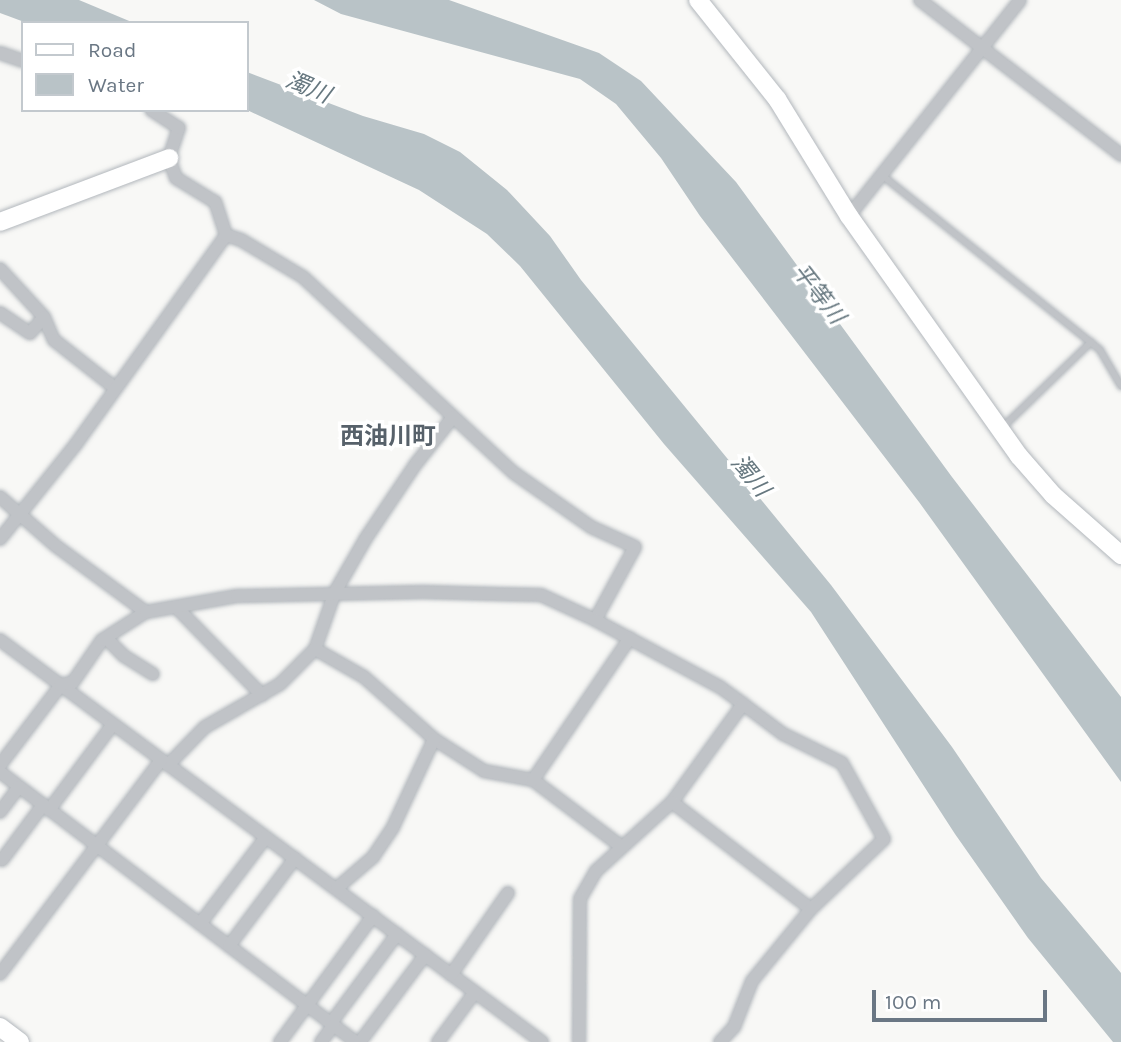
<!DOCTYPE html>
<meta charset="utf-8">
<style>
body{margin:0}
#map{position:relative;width:1121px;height:1042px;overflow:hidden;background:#f8f8f6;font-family:Karla,"Noto Sans JP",sans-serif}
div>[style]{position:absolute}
.water>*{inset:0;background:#b9c3c7}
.roads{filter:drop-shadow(0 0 2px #b2b7bc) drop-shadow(0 0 2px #b2b7bc)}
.lane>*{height:6px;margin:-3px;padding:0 3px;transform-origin:3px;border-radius:3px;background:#c0c3c7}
.street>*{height:12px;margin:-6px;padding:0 6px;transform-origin:6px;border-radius:6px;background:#c0c3c7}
.secondary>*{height:18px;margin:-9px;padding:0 9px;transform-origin:9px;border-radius:9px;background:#fff}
span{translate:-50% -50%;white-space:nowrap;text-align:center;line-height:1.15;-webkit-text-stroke:7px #fff;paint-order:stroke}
.water-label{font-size:23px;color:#66777f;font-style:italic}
.quarter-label{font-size:24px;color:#57616a;font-weight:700}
.legend{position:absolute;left:21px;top:21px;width:228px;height:91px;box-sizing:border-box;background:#fff;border:2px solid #c3c9ce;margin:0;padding:9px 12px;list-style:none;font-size:21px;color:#6a7784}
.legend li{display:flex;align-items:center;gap:14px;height:35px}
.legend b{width:35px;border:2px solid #c3c9ce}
.scale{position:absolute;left:872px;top:990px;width:175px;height:32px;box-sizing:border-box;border:4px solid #6a7784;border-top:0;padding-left:9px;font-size:21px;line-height:24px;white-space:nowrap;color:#6a7784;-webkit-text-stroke:5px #fff;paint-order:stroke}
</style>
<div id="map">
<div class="water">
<i style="clip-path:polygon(0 0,79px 0,134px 23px,27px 23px,0 13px)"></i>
<i style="clip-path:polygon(314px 0,449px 0,599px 53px,641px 81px,736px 182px,952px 477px,1121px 697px,1121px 782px,919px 502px,700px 216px,661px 158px,616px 104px,580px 79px,341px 14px)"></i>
<i style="clip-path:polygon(247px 72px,363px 116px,424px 134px,460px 152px,507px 190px,550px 236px,581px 280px,831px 585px,952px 747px,1041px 878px,1121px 973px,1121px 1042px,1113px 1042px,1028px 938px,955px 834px,811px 612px,664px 444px,520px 266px,487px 234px,419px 190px,247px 110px)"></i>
</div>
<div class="roads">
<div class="lane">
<i style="left:883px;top:176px;width:278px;rotate:38.7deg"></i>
<i style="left:1100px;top:350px;width:42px;rotate:59.7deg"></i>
<i style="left:1002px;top:428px;width:124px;rotate:-44deg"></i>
</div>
<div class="street">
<i style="left:920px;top:0;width:254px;rotate:37.6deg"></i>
<i style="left:0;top:53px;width:24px;rotate:19deg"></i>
<i style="left:849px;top:216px;width:275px;rotate:-51.6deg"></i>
<i style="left:226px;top:235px;width:16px;rotate:18deg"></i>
<i style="left:241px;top:240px;width:72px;rotate:30.8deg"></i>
<i style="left:303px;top:277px;width:288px;rotate:42.9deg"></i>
<i style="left:514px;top:473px;width:94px;rotate:35deg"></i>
<i style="left:591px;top:527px;width:48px;rotate:24.4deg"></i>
<i style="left:635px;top:547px;width:83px;rotate:118.7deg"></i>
<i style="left:0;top:269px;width:65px;rotate:47.5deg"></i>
<i style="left:44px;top:317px;width:25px;rotate:67deg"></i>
<i style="left:54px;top:340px;width:78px;rotate:38.2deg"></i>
<i style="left:0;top:313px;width:36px;rotate:34deg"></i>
<i style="left:30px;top:333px;width:21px;rotate:-49deg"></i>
<i style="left:453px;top:417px;width:61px;rotate:128.4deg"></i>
<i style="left:415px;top:465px;width:88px;rotate:123.9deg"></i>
<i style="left:366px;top:538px;width:62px;rotate:119.9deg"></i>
<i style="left:335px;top:592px;width:60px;rotate:109.3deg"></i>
<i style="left:315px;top:649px;width:56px;rotate:29.7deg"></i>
<i style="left:364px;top:677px;width:94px;rotate:41.5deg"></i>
<i style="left:434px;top:739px;width:59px;rotate:32.6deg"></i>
<i style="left:484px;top:771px;width:50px;rotate:10.4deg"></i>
<i style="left:533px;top:780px;width:111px;rotate:37deg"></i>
<i style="left:0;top:497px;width:74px;rotate:41.2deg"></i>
<i style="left:56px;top:546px;width:112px;rotate:36.3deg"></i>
<i style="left:0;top:539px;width:122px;rotate:-51.3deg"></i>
<i style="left:76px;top:444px;width:257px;rotate:-54.3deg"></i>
<i style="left:226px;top:235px;width:35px;rotate:-108deg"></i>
<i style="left:215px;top:202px;width:46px;rotate:-148.4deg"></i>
<i style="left:176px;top:178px;width:21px;rotate:-109deg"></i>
<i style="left:169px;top:158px;width:32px;rotate:-72deg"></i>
<i style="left:179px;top:128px;width:33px;rotate:-147deg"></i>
<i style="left:177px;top:608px;width:122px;rotate:45.7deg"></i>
<i style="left:106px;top:638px;width:25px;rotate:45deg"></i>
<i style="left:124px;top:656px;width:34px;rotate:32deg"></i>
<i style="left:0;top:640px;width:675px;rotate:36.56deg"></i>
<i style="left:0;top:765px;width:101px;rotate:-52.7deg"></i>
<i style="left:61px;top:685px;width:12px;rotate:-14deg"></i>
<i style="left:73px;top:682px;width:51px;rotate:-55.4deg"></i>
<i style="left:102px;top:640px;width:52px;rotate:-32.5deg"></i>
<i style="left:146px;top:612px;width:92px;rotate:-10deg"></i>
<i style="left:237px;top:596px;width:186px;rotate:-1.2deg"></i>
<i style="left:423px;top:592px;width:118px;rotate:1.5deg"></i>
<i style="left:541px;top:595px;width:60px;rotate:24.8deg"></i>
<i style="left:595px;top:620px;width:142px;rotate:28.2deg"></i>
<i style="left:720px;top:687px;width:29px;rotate:36deg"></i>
<i style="left:743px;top:704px;width:121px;rotate:125.9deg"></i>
<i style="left:672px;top:802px;width:103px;rotate:137.8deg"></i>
<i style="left:596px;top:871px;width:32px;rotate:120deg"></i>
<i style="left:580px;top:899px;width:143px;rotate:90.4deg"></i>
<i style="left:168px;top:765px;width:53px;rotate:-45.8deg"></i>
<i style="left:205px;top:727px;width:86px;rotate:-29.8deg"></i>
<i style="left:280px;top:684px;width:49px;rotate:-45deg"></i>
<i style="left:0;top:772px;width:447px;rotate:37.2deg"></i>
<i style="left:533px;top:780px;width:172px;rotate:-55.7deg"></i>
<i style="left:672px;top:802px;width:175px;rotate:37.6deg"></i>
<i style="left:49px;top:810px;width:107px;rotate:-53.3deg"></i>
<i style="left:0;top:812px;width:31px;rotate:-53deg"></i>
<i style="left:2px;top:860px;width:69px;rotate:-53.3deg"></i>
<i style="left:337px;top:888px;width:48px;rotate:-40.7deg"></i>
<i style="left:373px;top:857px;width:36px;rotate:-56deg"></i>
<i style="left:393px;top:827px;width:97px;rotate:-65deg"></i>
<i style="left:200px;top:924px;width:109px;rotate:-52.8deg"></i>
<i style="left:229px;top:946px;width:110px;rotate:-53.1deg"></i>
<i style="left:0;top:974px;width:268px;rotate:-53deg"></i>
<i style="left:451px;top:975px;width:100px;rotate:-55.2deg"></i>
<i style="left:331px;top:1023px;width:111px;rotate:-53.4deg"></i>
<i style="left:280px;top:1042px;width:157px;rotate:-53.6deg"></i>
<i style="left:321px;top:1042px;width:21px;rotate:-53deg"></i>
<i style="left:360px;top:1042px;width:109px;rotate:-53.2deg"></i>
<i style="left:438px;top:1042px;width:62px;rotate:-53.5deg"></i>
<i style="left:720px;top:1042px;width:21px;rotate:-47deg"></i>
<i style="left:734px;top:1027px;width:49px;rotate:-68.6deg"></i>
<i style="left:752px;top:981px;width:93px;rotate:-50.7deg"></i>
<i style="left:811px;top:909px;width:101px;rotate:-43.8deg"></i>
<i style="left:884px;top:839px;width:87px;rotate:-118.9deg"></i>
<i style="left:842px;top:763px;width:66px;rotate:-153.8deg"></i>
<i style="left:783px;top:734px;width:50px;rotate:-143.1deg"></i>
</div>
<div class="secondary">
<i style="left:698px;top:0;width:127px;rotate:51.4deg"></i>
<i style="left:777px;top:99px;width:137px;rotate:58.4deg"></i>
<i style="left:849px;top:216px;width:294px;rotate:54.7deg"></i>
<i style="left:1019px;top:456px;width:52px;rotate:48.9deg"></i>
<i style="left:1053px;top:495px;width:91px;rotate:41.4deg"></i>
<i style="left:0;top:222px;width:181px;rotate:-20.7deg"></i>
<i style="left:0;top:1027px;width:25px;rotate:37deg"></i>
</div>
</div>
<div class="water-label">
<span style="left:308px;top:88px;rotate:23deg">濁川</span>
<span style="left:818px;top:294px;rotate:52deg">平等川</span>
<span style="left:750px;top:476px;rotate:51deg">濁川</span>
</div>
<div class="quarter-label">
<span style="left:388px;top:437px">西油川町</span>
</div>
<ul class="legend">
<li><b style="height:9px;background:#fff"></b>Road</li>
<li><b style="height:19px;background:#b9c3c7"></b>Water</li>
</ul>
<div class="scale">100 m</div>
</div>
